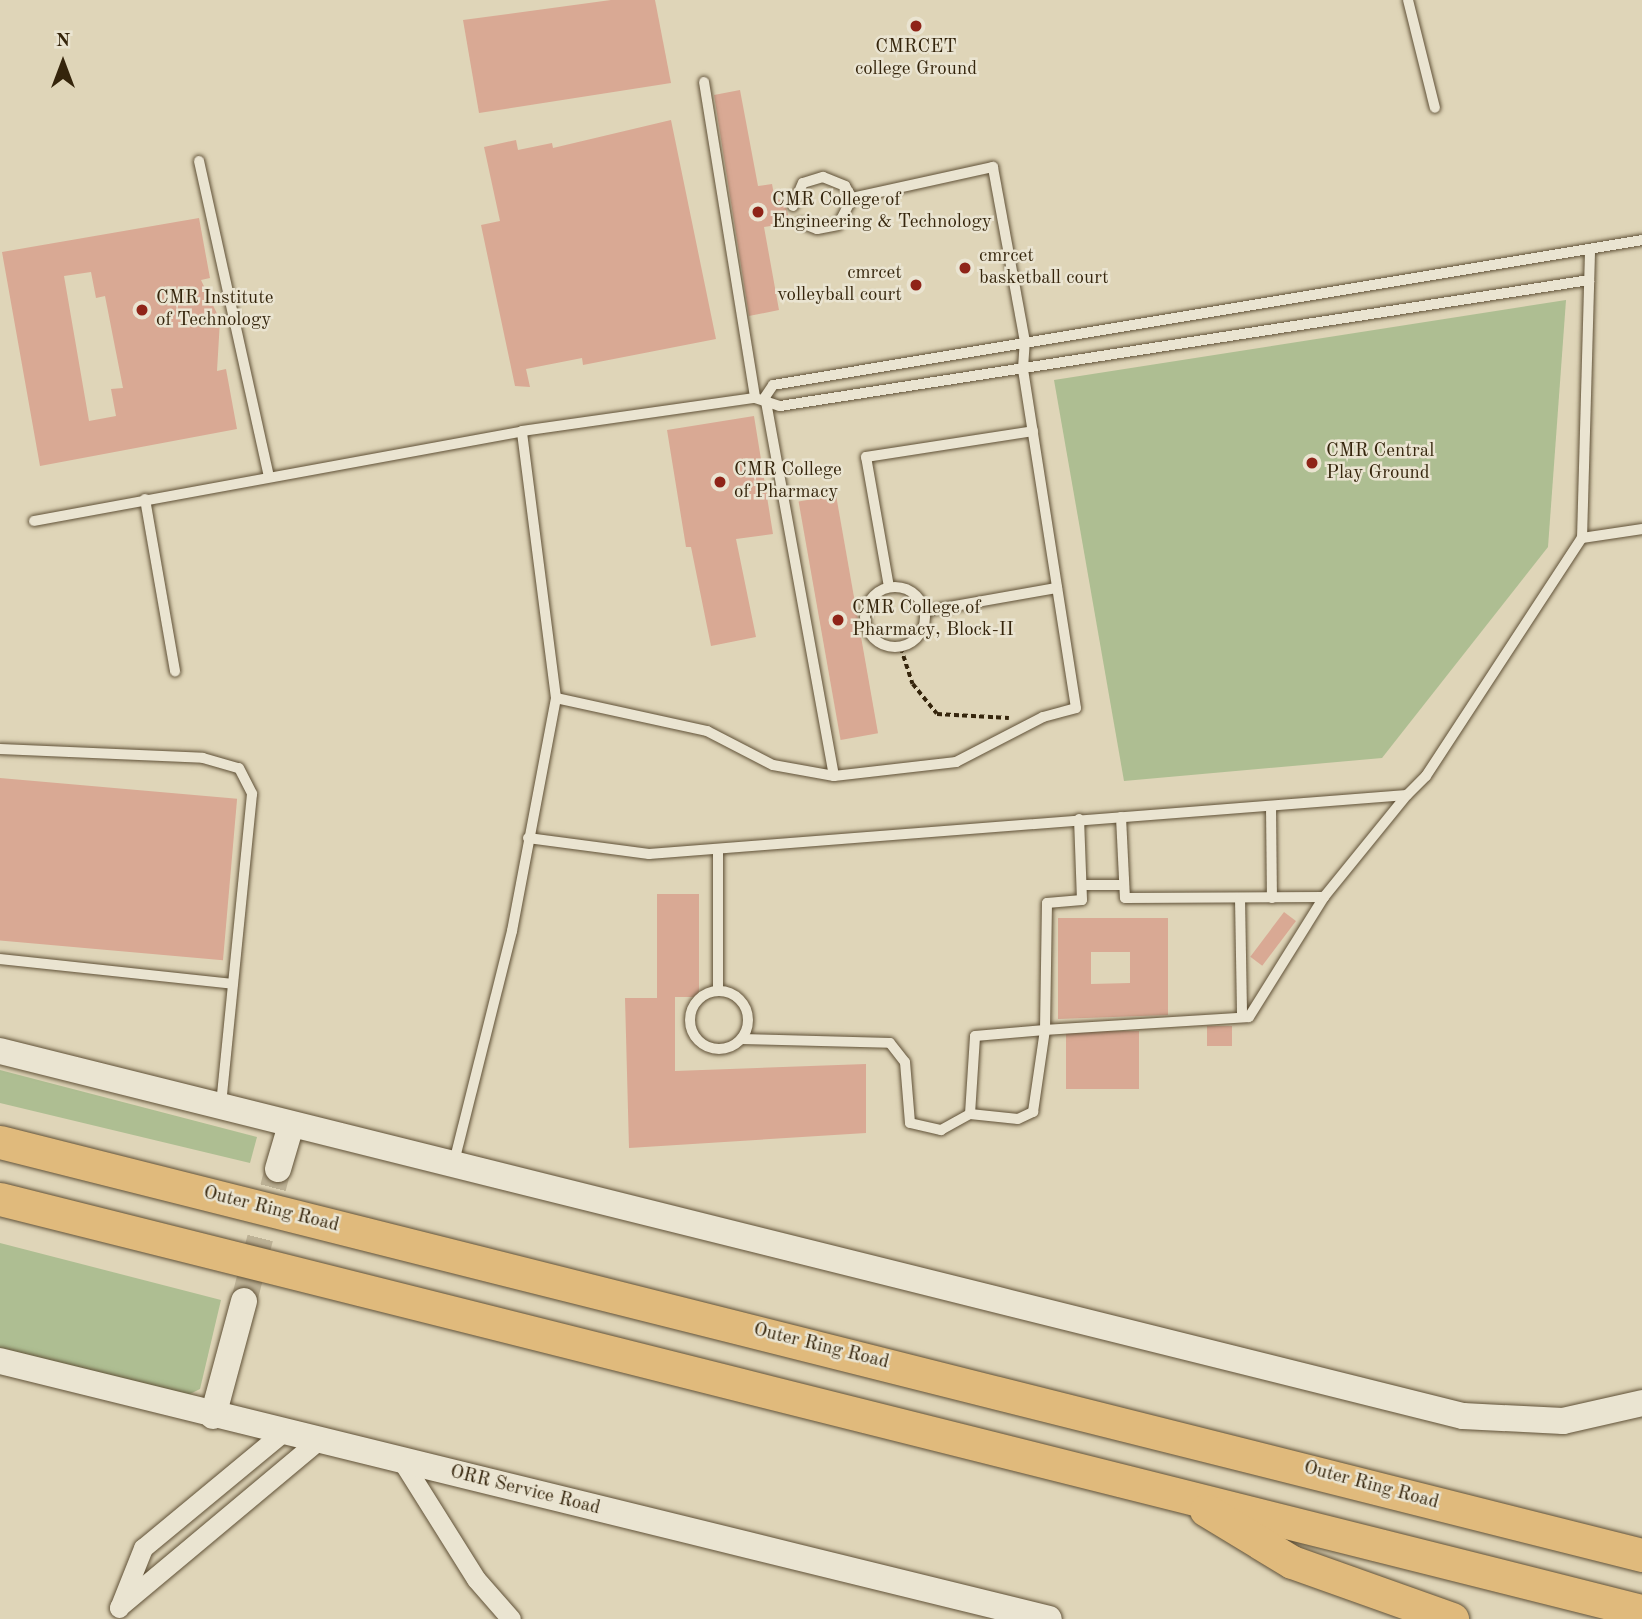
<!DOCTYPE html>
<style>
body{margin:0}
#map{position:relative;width:1642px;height:1619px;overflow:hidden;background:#dfd5b8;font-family:"Old Standard TT",serif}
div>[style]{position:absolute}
.green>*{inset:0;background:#aebe92}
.building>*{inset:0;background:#d9a994;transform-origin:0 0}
.secondary-tunnel>*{height:26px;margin-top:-13px;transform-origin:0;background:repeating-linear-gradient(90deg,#bdb296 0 26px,transparent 0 39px)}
.path>*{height:3.5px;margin-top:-1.75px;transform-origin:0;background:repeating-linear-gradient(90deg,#35250c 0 5px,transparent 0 8.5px)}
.roads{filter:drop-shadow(0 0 2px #605137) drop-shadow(0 0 2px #605137)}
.service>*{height:10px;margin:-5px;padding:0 5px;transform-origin:5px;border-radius:5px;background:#eae4d1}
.service>.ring{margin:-5px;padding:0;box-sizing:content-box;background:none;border:10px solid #eae4d1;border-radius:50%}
.minor>*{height:19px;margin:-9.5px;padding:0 9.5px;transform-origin:9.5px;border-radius:9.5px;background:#eae4d1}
.secondary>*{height:26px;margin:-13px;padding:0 13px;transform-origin:13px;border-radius:13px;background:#eae4d1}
.motorway>*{height:33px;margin:-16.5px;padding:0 16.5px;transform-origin:16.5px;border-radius:16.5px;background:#e0ba7c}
.dots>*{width:19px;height:19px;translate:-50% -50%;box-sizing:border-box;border:4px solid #eae4d1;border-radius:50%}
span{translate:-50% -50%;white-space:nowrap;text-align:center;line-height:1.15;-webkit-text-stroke:5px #eae4d1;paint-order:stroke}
.poi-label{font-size:19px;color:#35250c}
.left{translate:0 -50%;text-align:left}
.right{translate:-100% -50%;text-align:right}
.street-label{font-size:19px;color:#35250c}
.north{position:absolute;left:28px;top:28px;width:70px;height:70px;-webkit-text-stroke:5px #eae4d1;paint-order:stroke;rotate:0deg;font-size:19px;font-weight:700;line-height:28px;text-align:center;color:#35250c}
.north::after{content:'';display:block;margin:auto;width:24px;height:32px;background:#35250c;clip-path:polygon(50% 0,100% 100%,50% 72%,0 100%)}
</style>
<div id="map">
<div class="green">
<i style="clip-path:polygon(1566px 300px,1548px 547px,1382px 758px,1124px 781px,1054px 380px)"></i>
<i style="clip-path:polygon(0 1070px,257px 1137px,250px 1163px,0 1103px)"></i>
<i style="clip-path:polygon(0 1243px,221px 1300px,200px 1389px,184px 1397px,0 1350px)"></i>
</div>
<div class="building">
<i style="clip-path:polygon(611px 0,655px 0,671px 83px,479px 113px,463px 20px)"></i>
<i style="clip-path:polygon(740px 90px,758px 186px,772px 184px,775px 200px,784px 199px,790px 223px,764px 227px,779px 310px,749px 316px,714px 95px)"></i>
<i style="clip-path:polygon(671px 120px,716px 339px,583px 365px,582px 358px,526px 369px,530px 387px,515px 386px,481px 225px,500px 221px,484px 147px,516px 140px,518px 150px,552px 143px,553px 148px)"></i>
<i style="clip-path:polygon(evenodd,199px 218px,210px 278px,201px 280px,220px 320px,217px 371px,226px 369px,237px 429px,40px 466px,2px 252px,199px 218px,91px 272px,96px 298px,105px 296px,123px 388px,111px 389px,116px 416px,89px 421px,64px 276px,91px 272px)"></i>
<i style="clip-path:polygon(754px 416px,773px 534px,736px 539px,756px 637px,711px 646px,691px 547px,686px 547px,667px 430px)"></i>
<i style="left:836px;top:495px;width:242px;height:38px;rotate:80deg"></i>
<i style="left:0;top:778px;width:238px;height:162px;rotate:5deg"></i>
<i style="clip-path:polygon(657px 894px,699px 894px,699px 997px,675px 997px,675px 1071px,866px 1064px,866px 1133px,629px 1148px,625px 998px,657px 998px)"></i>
<i style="left:1284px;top:912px;width:15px;height:56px;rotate:37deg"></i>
<i style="clip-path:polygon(evenodd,1058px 918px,1168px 918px,1168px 1015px,1058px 1019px,1058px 918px,1091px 952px,1130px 952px,1130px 983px,1091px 984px,1091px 952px)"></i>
<i style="left:1232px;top:1026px;width:20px;height:25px;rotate:90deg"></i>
<i style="left:1139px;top:1031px;width:58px;height:73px;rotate:90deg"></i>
</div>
<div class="secondary-tunnel">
<i style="left:244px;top:1301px;width:136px;rotate:-75.6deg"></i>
</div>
<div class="path">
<i style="left:901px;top:648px;width:38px;rotate:72deg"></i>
<i style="left:913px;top:684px;width:38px;rotate:51deg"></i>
<i style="left:937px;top:714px;width:72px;rotate:3.2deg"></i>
</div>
<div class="roads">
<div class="service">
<i style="left:1408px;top:0;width:111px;rotate:76deg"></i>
<i style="left:704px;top:82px;width:320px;rotate:80.8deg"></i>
<i style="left:199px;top:161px;width:320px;rotate:77.5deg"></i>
<i style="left:793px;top:206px;width:25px;rotate:-67deg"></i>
<i style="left:803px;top:183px;width:21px;rotate:-17deg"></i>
<i style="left:823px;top:177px;width:24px;rotate:22deg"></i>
<i style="left:845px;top:186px;width:14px;rotate:60deg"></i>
<i style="left:852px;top:198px;width:30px;rotate:117deg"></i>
<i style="left:838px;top:225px;width:21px;rotate:169deg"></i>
<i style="left:817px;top:229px;width:17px;rotate:-159deg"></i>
<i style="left:1590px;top:252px;width:286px;rotate:91.6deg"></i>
<i style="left:1582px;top:538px;width:61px;rotate:-8.5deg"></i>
<i style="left:145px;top:499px;width:175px;rotate:80.1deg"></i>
<i style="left:34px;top:521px;width:496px;rotate:-10.4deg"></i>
<i style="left:522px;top:431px;width:235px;rotate:-8.1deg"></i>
<i style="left:755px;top:398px;width:26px;rotate:18deg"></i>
<i style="left:780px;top:406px;width:819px;rotate:-8.85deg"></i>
<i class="ring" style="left:865px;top:587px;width:50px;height:50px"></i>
<i style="left:889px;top:587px;width:132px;rotate:-100deg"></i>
<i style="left:866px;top:457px;width:169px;rotate:-8.8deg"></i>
<i style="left:926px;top:611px;width:133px;rotate:-10deg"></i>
<i style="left:556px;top:698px;width:155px;rotate:12.3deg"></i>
<i style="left:707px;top:731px;width:74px;rotate:27.3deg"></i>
<i style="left:773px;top:765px;width:62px;rotate:10.2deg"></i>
<i style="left:834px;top:776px;width:123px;rotate:-6.5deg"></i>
<i style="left:956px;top:762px;width:98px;rotate:-27.3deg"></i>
<i style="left:1043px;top:717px;width:34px;rotate:-15deg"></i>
<i style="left:1076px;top:708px;width:344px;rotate:-98.9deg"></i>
<i style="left:1023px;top:368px;width:26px;rotate:-86deg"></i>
<i style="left:1025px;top:342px;width:178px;rotate:-100.4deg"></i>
<i style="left:993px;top:167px;width:144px;rotate:167.6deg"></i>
<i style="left:0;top:749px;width:203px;rotate:2.5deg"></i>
<i style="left:203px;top:758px;width:37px;rotate:16deg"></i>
<i style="left:239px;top:768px;width:29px;rotate:63deg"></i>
<i style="left:252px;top:794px;width:312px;rotate:95.7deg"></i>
<i style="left:834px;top:776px;width:385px;rotate:-100.3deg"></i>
<i style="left:765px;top:397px;width:14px;rotate:-56deg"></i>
<i style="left:773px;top:385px;width:881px;rotate:-9.47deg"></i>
<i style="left:1271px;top:806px;width:92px;rotate:89.4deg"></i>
<i style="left:1121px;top:817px;width:81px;rotate:87.2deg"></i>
<i style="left:1125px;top:898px;width:199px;rotate:-0.3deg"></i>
<i style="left:528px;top:838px;width:122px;rotate:7.5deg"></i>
<i style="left:649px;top:854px;width:760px;rotate:-4.45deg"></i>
<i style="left:1407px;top:795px;width:27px;rotate:-45deg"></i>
<i style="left:1426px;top:776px;width:285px;rotate:-56.8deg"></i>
<i style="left:718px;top:849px;width:142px;rotate:90deg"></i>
<i style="left:1082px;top:885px;width:42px"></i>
<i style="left:1240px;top:898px;width:119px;rotate:89deg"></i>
<i style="left:0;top:959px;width:234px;rotate:6.1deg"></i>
<i class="ring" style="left:690px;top:991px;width:48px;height:48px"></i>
<i style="left:742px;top:1039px;width:148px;rotate:1.5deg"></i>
<i style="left:890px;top:1043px;width:24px;rotate:52deg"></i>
<i style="left:905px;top:1062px;width:61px;rotate:85.3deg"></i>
<i style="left:910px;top:1123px;width:32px;rotate:13deg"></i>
<i style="left:941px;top:1130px;width:33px;rotate:-29deg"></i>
<i style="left:970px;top:1114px;width:78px;rotate:-86.3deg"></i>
<i style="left:975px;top:1036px;width:70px;rotate:-4.9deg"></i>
<i style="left:1045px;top:1030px;width:127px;rotate:-89.1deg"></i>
<i style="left:1047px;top:903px;width:35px;rotate:-5deg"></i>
<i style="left:1082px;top:900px;width:81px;rotate:-92.1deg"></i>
<i style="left:970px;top:1114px;width:48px;rotate:5.9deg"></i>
<i style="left:1018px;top:1119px;width:17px;rotate:-25deg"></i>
<i style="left:1033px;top:1112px;width:83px;rotate:-81.7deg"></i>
<i style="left:1045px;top:1030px;width:204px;rotate:-3.6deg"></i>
<i style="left:1249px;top:1017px;width:142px;rotate:-58deg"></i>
<i style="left:1324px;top:897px;width:132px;rotate:-50.9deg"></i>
<i style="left:454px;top:1162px;width:238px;rotate:-75.9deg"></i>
<i style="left:512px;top:931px;width:237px;rotate:-79.3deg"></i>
<i style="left:556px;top:698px;width:269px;rotate:-97.3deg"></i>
</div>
<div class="minor">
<i style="left:402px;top:1461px;width:139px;rotate:57.9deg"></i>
<i style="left:476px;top:1579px;width:53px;rotate:48.8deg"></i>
<i style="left:119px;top:1607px;width:257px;rotate:-39.9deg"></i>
<i style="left:119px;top:1608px;width:65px;rotate:-68.2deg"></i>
<i style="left:143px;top:1548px;width:179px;rotate:-39.6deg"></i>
</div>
<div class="secondary">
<i style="left:0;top:1051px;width:1508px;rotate:14.01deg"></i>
<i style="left:1463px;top:1416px;width:100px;rotate:2.9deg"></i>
<i style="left:1563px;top:1421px;width:81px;rotate:-12.8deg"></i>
<i style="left:278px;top:1169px;width:46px;rotate:-73.5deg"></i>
<i style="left:0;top:1361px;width:1080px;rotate:13.82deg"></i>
<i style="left:213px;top:1416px;width:119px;rotate:-74.9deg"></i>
</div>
<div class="motorway">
<i style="left:0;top:1142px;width:1693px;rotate:14.12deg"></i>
<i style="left:0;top:1199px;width:1693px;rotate:14.09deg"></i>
<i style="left:1206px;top:1510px;width:100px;rotate:31.2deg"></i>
<i style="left:1292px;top:1562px;width:170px;rotate:19.6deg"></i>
</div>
</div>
<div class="dots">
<i style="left:916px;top:26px;background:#8f2418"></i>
<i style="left:758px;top:212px;background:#8f2418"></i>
<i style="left:965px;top:268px;background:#8f2418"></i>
<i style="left:916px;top:285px;background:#8f2418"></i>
<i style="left:142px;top:310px;background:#8f2418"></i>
<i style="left:1312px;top:463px;background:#8f2418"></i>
<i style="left:720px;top:482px;background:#8f2418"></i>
<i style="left:838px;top:620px;background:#8f2418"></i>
</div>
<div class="poi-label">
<span style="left:916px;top:59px">CMRCET<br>college Ground</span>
<span class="left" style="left:772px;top:212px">CMR College of<br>Engineering &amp; Technology</span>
<span class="left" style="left:979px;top:268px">cmrcet<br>basketball court</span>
<span class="right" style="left:902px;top:285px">cmrcet<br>volleyball court</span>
<span class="left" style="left:156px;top:310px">CMR Institute<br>of Technology</span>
<span class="left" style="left:1326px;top:463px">CMR Central<br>Play Ground</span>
<span class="left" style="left:734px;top:482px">CMR College<br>of Pharmacy</span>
<span class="left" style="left:852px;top:620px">CMR College of<br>Pharmacy, Block-II</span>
</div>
<div class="street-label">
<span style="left:271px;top:1210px;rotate:14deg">Outer Ring Road</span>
<span style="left:821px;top:1347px;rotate:14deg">Outer Ring Road</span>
<span style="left:1371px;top:1486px;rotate:15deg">Outer Ring Road</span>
<span style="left:525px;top:1491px;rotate:14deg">ORR Service Road</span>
</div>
<div class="north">N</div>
</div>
